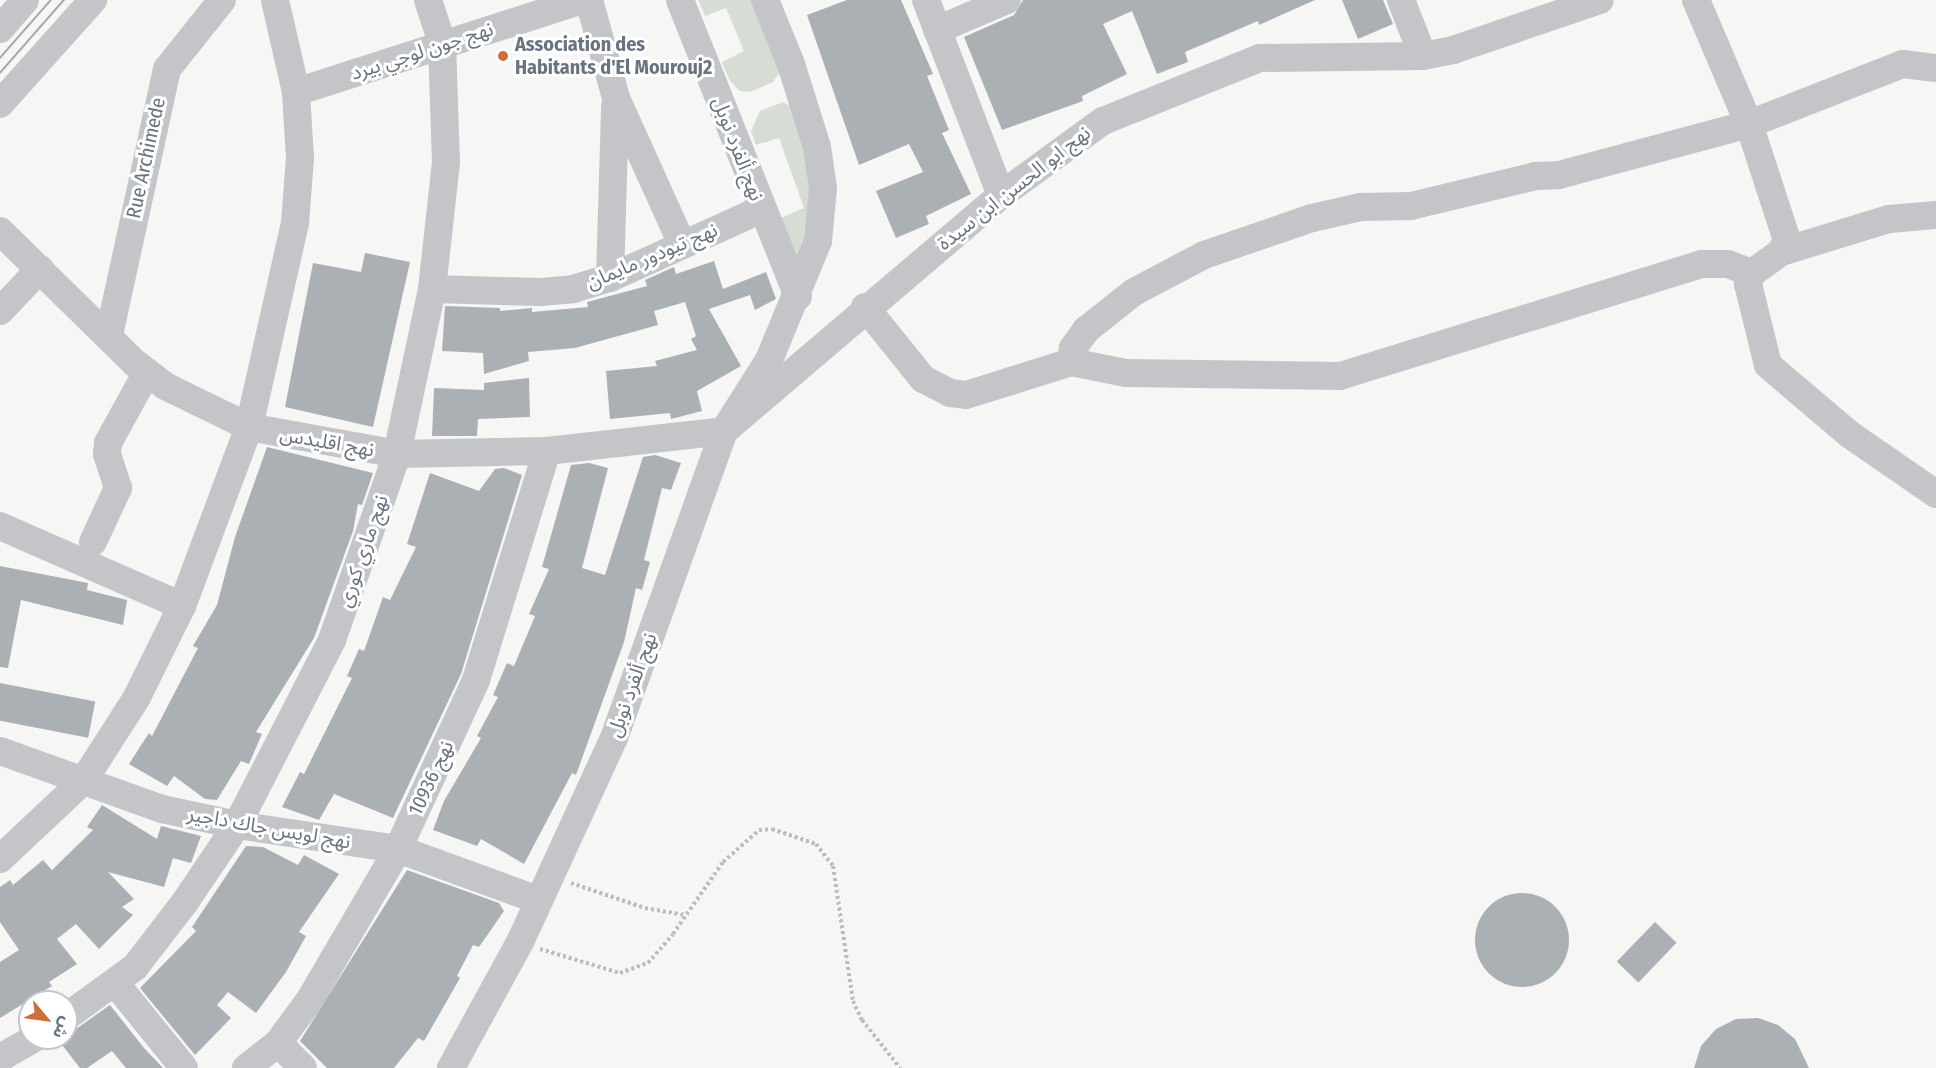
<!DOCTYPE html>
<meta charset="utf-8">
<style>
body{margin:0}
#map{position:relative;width:1936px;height:1068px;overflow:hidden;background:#f6f6f4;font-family:"Fira Sans Condensed","Noto Sans Arabic",sans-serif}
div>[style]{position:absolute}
.green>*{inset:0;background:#d7ddd5}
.building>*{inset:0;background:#abb0b5;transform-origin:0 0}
.round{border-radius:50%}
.path>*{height:4px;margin-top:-2px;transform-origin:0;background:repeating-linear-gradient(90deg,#babcbe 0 3px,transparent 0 6px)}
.minor>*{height:28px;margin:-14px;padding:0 14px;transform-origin:14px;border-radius:14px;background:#c3c5c8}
.tram>*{height:1.5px;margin:-0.75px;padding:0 0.75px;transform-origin:0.75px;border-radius:0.75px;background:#a4a8ad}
.dots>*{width:16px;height:16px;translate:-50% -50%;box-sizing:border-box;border:3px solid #fff;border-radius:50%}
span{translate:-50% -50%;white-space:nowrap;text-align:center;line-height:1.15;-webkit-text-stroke:6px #fff;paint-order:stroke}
.poi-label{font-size:20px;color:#697481;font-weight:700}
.left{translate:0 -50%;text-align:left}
.street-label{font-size:20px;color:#697481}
.north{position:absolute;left:18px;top:990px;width:60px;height:60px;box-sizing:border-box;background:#fff;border:2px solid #c3c7cd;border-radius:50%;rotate:119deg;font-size:16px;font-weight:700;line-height:24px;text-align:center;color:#697481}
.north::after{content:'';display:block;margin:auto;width:21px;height:27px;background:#d16d39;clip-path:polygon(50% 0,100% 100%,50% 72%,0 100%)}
</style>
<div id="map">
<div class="green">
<i style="clip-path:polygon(698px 0,756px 0,780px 72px,773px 82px,750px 92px,740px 91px,730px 81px,722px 62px,744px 51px,726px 8px,705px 16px)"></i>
<i style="clip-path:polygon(783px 102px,798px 110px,814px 209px,798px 273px,776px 220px,804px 208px,779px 138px,756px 145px,751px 131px,760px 111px)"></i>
</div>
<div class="building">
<i style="clip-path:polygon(847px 0,901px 0,933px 74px,927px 76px,949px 130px,942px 133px,971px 194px,926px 216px,929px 224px,896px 238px,876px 191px,923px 172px,909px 144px,859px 165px,807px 15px)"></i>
<i style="clip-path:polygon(1023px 0,1315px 0,1259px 25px,1258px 21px,1185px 52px,1188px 62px,1157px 74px,1132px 11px,1103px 24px,1127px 74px,1082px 96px,1083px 101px,1002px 130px,964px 37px,1014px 15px)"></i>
<i style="clip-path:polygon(1342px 0,1383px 0,1393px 24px,1358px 39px)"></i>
<i style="clip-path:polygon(365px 253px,410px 262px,373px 427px,285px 407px,313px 263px,361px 272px)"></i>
<i style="clip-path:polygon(714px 261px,723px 289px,766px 272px,776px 299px,755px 310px,750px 295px,709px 309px,741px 366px,697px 391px,702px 411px,671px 419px,670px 413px,610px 419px,606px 371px,657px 366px,655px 361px,697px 350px,691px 339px,696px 336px,685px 302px,654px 311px,658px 325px,575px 348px,528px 352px,529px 361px,484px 374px,483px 353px,442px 351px,445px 306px,500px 308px,500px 311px,532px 308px,532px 312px,588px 307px,587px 302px,647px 286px,645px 280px,674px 267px,676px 274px)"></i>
<i style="clip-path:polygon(529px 378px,530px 417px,478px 419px,477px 436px,432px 436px,434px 388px,484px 390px,484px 383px)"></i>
<i style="clip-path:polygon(267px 447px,373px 473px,362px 505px,358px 504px,353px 531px,314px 638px,256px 732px,262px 734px,249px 764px,241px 761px,217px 800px,205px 799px,174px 776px,167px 786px,129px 764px,149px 733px,152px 736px,198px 648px,193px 646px,217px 605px,235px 537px)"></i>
<i style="clip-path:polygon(655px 455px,681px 463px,671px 490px,662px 488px,644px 560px,650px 562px,642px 590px,636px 588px,624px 642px,576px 775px,572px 773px,524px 864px,481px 839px,477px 846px,433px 830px,444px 801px,481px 738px,477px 736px,498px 697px,493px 695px,507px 663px,514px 666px,535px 616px,529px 614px,549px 569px,542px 567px,571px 465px,589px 463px,608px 468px,582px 568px,605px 575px,643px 457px)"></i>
<i style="clip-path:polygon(504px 468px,522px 475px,461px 674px,393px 818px,334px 794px,319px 820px,282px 807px,300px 772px,304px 774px,352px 678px,347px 676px,359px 649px,364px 651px,383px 597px,390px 600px,416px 547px,407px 544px,430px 473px,479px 491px,495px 469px)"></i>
<i style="clip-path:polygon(0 566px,88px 583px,87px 590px,127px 600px,123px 625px,21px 600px,8px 668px,0 667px)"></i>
<i style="left:0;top:683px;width:97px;height:37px;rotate:11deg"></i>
<i style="clip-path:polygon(102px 805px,157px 839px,161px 826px,201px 836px,191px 863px,173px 858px,164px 887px,108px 872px,134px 899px,122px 907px,133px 915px,99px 949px,76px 924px,57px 939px,77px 964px,49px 982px,52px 986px,0 1018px,0 962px,19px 950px,0 922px,0 887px,10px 880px,13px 885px,43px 860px,52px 870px,93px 830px,87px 827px)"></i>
<i style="clip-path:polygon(246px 846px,263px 847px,298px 865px,304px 855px,339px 874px,299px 932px,306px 936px,286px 972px,256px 1013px,228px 992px,217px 1005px,231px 1018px,195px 1055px,140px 988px,196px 931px,192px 927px)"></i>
<i style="clip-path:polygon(407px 870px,499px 903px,504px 911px,479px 947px,473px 945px,457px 976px,460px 978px,424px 1041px,418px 1038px,394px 1068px,327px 1068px,300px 1041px)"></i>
<i class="round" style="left:1475px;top:893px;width:94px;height:94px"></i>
<i style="left:1655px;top:922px;width:30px;height:55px;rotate:44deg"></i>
<i style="clip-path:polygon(110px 1005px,144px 1048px,163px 1068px,126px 1068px,112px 1051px,87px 1068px,80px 1068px,59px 1041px)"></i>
<i style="clip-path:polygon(1758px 1018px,1778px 1025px,1795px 1039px,1809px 1068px,1694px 1068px,1701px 1046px,1716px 1029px,1736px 1019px)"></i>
</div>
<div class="path">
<i style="left:571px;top:883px;width:78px;rotate:18.7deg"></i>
<i style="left:645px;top:908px;width:41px;rotate:9.9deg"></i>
<i style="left:540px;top:949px;width:84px;rotate:16.7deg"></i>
<i style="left:620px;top:973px;width:30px;rotate:-20deg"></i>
<i style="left:648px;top:963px;width:38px;rotate:-49deg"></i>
<i style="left:673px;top:934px;width:88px;rotate:-55.2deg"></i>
<i style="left:723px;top:862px;width:48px;rotate:-41.6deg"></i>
<i style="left:759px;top:830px;width:13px;rotate:-4deg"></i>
<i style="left:772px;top:829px;width:46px;rotate:18.8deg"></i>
<i style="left:816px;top:844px;width:28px;rotate:52deg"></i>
<i style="left:833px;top:866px;width:136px;rotate:81.6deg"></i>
<i style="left:853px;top:1001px;width:21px;rotate:65deg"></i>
<i style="left:862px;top:1020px;width:61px;rotate:51.6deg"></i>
</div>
<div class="minor">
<i style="left:589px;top:0;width:102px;rotate:74.6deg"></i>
<i style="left:616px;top:98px;width:160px;rotate:65.7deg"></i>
<i style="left:680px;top:0;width:319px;rotate:68.3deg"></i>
<i style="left:926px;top:0;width:209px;rotate:69deg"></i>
<i style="left:1401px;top:0;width:60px;rotate:68.6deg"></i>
<i style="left:1696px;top:0;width:135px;rotate:66.9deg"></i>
<i style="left:1749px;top:124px;width:122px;rotate:71.9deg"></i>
<i style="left:1787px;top:240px;width:13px;rotate:117deg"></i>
<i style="left:1781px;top:252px;width:36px;rotate:144deg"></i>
<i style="left:1752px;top:273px;width:12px;rotate:110deg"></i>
<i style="left:1748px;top:284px;width:83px;rotate:76.1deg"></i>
<i style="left:1768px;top:365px;width:106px;rotate:40.4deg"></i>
<i style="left:1849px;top:434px;width:106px;rotate:34.6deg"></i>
<i style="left:0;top:29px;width:38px;rotate:-49deg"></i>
<i style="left:937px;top:30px;width:76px;rotate:-23.2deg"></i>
<i style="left:296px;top:92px;width:301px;rotate:-17.8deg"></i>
<i style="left:0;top:104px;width:140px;rotate:-48.2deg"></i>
<i style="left:0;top:231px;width:189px;rotate:44.4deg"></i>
<i style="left:135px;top:363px;width:38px;rotate:37deg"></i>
<i style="left:165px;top:386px;width:93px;rotate:26deg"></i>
<i style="left:249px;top:427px;width:150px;rotate:10.3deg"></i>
<i style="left:397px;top:454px;width:150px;rotate:-1.1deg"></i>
<i style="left:547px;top:451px;width:178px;rotate:-6.4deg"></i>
<i style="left:724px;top:431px;width:364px;rotate:-40.4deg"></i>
<i style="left:1001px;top:195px;width:126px;rotate:-36deg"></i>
<i style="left:1103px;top:121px;width:169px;rotate:-21.9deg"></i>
<i style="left:1260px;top:58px;width:163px;rotate:-0.7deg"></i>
<i style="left:1423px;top:56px;width:31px;rotate:-11deg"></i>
<i style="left:1453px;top:50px;width:155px;rotate:-18.8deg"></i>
<i style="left:1781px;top:252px;width:113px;rotate:-17deg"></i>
<i style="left:1889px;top:219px;width:47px;rotate:-4.9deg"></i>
<i style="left:610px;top:278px;width:172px;rotate:-88.3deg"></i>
<i style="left:432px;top:289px;width:109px;rotate:1.6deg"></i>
<i style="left:541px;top:292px;width:32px;rotate:-5deg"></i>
<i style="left:573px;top:289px;width:39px;rotate:-17deg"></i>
<i style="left:610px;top:278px;width:167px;rotate:-24.4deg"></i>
<i style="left:865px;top:307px;width:92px;rotate:51.1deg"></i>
<i style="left:923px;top:379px;width:30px;rotate:27deg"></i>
<i style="left:950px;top:393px;width:16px;rotate:7deg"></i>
<i style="left:966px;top:395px;width:110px;rotate:-17.4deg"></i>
<i style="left:1071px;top:362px;width:56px;rotate:11.3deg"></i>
<i style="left:1126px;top:373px;width:214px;rotate:0.8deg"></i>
<i style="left:1340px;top:376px;width:379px;rotate:-17.2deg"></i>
<i style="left:1702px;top:264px;width:26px"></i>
<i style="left:1728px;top:264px;width:26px;rotate:21deg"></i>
<i style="left:0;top:311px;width:58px;rotate:-46.4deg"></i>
<i style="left:109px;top:335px;width:272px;rotate:-77.7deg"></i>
<i style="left:167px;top:69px;width:88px;rotate:-51.4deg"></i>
<i style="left:1071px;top:362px;width:14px;rotate:-82deg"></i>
<i style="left:1073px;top:348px;width:22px;rotate:-54deg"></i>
<i style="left:1086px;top:330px;width:61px;rotate:-38.4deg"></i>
<i style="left:1134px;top:292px;width:79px;rotate:-27.9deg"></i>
<i style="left:1204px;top:255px;width:114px;rotate:-18.9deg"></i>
<i style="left:1312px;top:218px;width:50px;rotate:-12.7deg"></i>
<i style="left:1361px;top:207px;width:50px;rotate:-1.1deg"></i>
<i style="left:1411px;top:206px;width:129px;rotate:-13.5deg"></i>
<i style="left:1536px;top:176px;width:23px;rotate:-2deg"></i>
<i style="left:1559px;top:175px;width:197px;rotate:-15deg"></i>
<i style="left:1749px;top:124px;width:165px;rotate:-21.3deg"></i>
<i style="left:1903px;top:64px;width:33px;rotate:7deg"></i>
<i style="left:0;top:526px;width:199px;rotate:23.7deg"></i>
<i style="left:93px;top:542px;width:60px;rotate:-65.2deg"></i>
<i style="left:118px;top:488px;width:36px;rotate:-108deg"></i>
<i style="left:107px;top:454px;width:11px;rotate:-85deg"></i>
<i style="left:108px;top:443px;width:81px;rotate:-61.2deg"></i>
<i style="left:0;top:751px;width:172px;rotate:19.7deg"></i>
<i style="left:162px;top:809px;width:77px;rotate:12deg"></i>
<i style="left:237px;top:825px;width:163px;rotate:8.5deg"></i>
<i style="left:398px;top:849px;width:149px;rotate:20deg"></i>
<i style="left:0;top:859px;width:115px;rotate:-43.2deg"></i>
<i style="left:84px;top:780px;width:98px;rotate:-57.4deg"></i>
<i style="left:137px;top:697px;width:102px;rotate:-63.7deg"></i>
<i style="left:182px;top:606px;width:191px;rotate:-69.5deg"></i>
<i style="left:249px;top:427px;width:209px;rotate:-77.3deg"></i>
<i style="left:295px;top:223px;width:65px;rotate:-85.6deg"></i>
<i style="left:300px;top:158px;width:66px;rotate:-93.5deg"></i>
<i style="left:296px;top:92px;width:94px;rotate:-102.9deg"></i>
<i style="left:116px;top:984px;width:108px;rotate:51deg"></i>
<i style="left:66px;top:1017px;width:85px;rotate:-35.9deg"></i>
<i style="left:135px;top:967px;width:82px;rotate:-52.4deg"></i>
<i style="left:185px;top:902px;width:93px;rotate:-56deg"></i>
<i style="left:237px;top:825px;width:208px;rotate:-62.8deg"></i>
<i style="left:332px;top:640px;width:197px;rotate:-70.7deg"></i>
<i style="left:397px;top:454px;width:169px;rotate:-78deg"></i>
<i style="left:432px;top:289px;width:127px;rotate:-83.7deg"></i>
<i style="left:446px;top:163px;width:120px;rotate:-91.9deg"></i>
<i style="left:442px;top:43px;width:45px;rotate:-108deg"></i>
<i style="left:278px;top:1043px;width:35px;rotate:45deg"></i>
<i style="left:0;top:1058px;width:39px;rotate:-30deg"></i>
<i style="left:246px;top:1068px;width:41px;rotate:-38deg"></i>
<i style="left:278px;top:1043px;width:52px;rotate:-53.6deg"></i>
<i style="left:309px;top:1001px;width:176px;rotate:-59.6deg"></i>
<i style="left:398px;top:849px;width:186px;rotate:-65.2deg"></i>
<i style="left:476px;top:680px;width:240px;rotate:-72.8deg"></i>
<i style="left:451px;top:1068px;width:146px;rotate:-61.3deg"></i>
<i style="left:521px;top:940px;width:222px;rotate:-65.3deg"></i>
<i style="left:614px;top:738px;width:326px;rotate:-70.3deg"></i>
<i style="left:724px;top:431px;width:84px;rotate:-57.6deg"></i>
<i style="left:769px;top:360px;width:129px;rotate:-67.6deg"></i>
<i style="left:818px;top:241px;width:53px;rotate:-84.6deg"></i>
<i style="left:823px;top:188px;width:41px;rotate:-98.3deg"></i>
<i style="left:817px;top:147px;width:87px;rotate:-107.4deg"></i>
<i style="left:791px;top:64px;width:69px;rotate:-112.1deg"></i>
</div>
<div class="tram">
<i style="left:0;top:58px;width:77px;rotate:-48.7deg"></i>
<i style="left:0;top:73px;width:97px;rotate:-48.8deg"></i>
</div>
<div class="dots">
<i style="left:503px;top:56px;background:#d16d39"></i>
</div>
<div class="poi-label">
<span class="left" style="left:515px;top:56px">Association des<br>Habitants d'El Mourouj2</span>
</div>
<div class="street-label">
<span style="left:422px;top:51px;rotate:-18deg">نهج جون لوجي بيرد</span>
<span style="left:738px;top:149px;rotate:69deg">نهج ألفرد نوبل</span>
<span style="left:146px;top:158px;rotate:-78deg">Rue Archimede</span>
<span style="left:1014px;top:188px;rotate:-38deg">نهج ابو الحسن ابن سيدة</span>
<span style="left:652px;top:256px;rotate:-23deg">نهج تيودور مايمان</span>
<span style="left:327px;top:442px;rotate:10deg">نهج اقليدس</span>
<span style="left:363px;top:551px;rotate:-71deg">نهج ماري كوري</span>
<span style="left:632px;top:685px;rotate:-70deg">نهج ألفرد نوبل</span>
<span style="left:431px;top:778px;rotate:-65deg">نهج 10936</span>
<span style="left:269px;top:828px;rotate:10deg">نهج لويس جاك داجير</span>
</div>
<div class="north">ش</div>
</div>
